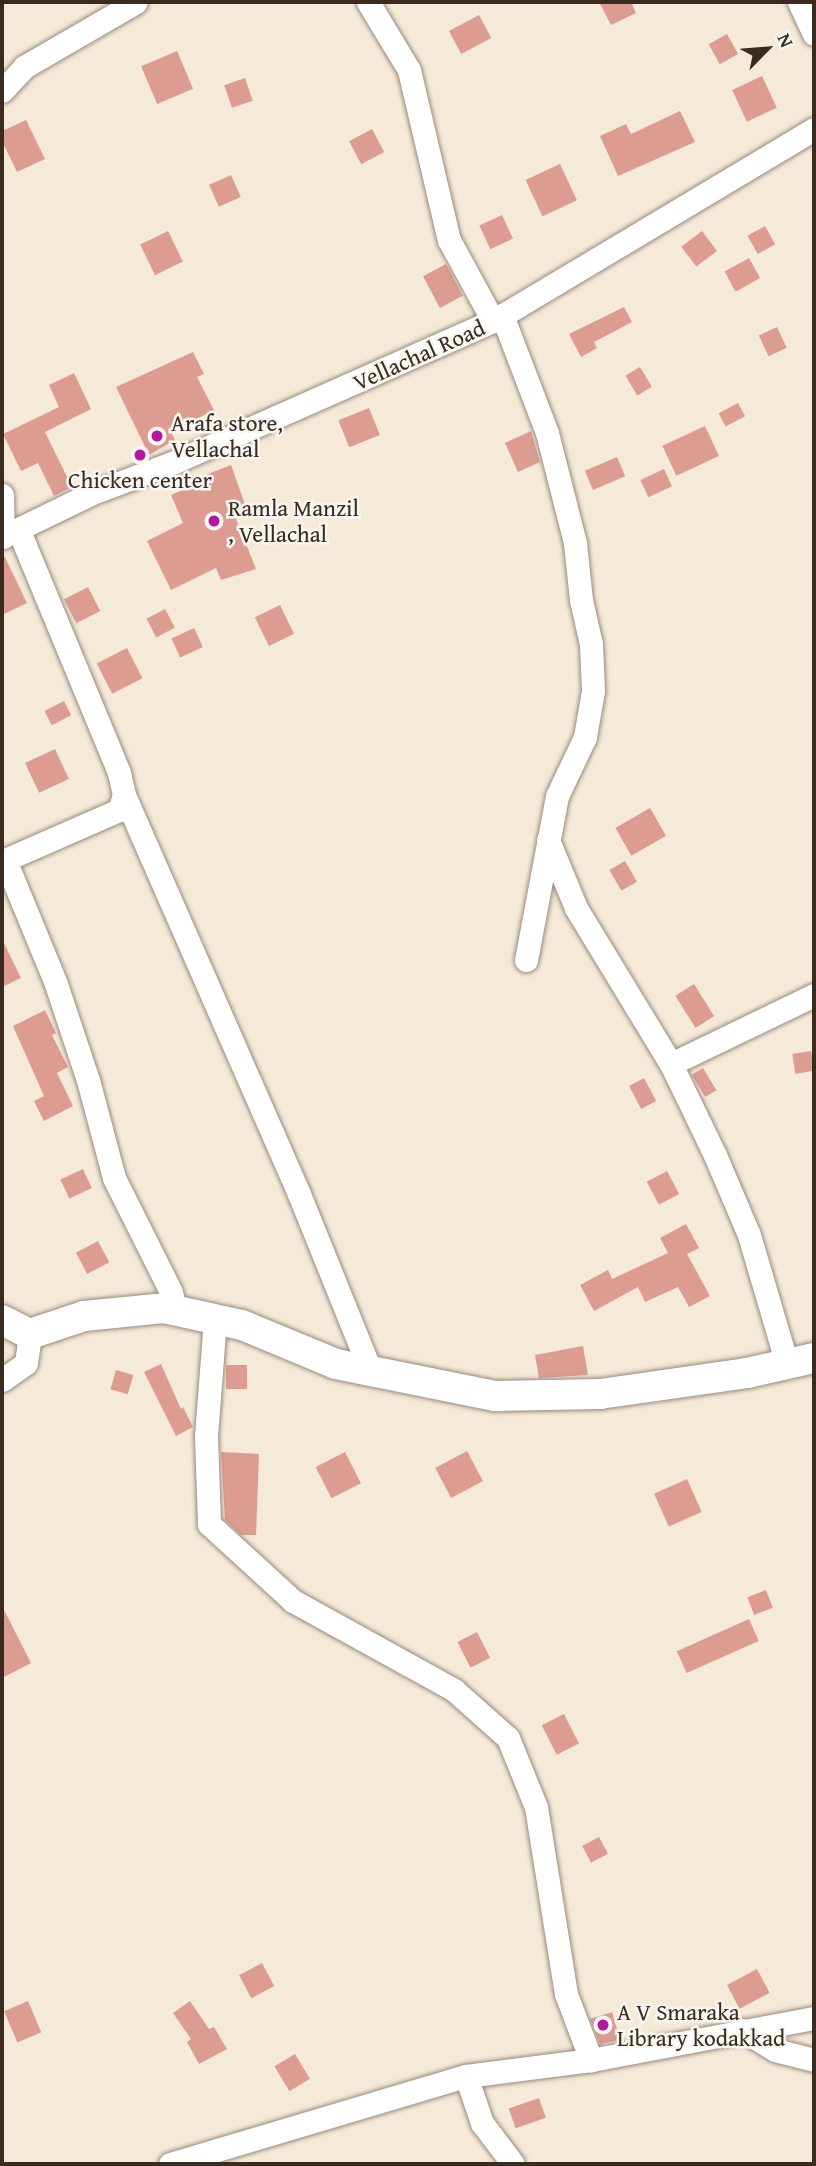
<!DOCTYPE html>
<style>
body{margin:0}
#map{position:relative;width:816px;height:2166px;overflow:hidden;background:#f5e9d8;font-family:"Gentium Book Plus",serif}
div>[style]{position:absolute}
.building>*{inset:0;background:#dd9c92;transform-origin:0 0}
.roads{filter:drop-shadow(0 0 2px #988a7b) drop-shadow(0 0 2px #988a7b)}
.minor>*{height:23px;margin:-11.5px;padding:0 11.5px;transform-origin:11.5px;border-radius:11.5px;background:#fff}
.major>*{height:30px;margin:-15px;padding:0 15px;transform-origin:15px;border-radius:15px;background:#fff}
.dots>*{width:19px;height:19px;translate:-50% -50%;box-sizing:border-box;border:4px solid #f6f6f2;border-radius:50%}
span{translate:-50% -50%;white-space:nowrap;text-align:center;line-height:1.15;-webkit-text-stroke:5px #f6f6f2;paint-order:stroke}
.street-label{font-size:23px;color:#3b2a1e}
.poi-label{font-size:23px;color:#3b2a1e}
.left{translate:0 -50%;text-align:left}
.frame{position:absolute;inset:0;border:4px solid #3b2a1e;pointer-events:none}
.north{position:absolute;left:732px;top:14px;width:70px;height:70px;-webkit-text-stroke:5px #f6f6f2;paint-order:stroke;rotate:65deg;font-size:19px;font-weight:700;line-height:28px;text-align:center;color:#3b2a1e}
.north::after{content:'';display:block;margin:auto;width:24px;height:32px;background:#3b2a1e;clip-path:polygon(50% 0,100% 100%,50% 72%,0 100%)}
</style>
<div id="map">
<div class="building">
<i style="clip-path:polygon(599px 2px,631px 2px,636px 13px,611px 25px)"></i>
<i style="left:479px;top:15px;width:26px;height:34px;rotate:62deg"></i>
<i style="left:727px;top:34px;width:23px;height:21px;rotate:61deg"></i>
<i style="left:177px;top:51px;width:41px;height:39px;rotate:67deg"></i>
<i style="left:762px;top:76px;width:35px;height:33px;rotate:65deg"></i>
<i style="left:245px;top:78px;width:24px;height:22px;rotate:71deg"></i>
<i style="clip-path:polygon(680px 111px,695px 142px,618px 176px,600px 136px,626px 124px,631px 134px)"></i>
<i style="clip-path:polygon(26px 120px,45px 159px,17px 172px,2px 141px,2px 131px)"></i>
<i style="left:372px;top:129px;width:26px;height:26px;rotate:62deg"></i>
<i style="left:560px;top:164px;width:40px;height:38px;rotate:65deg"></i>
<i style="left:231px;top:175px;width:24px;height:24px;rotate:66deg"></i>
<i style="left:502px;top:215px;width:26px;height:25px;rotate:65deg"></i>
<i style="left:765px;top:226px;width:21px;height:20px;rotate:61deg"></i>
<i style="left:168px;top:231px;width:34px;height:31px;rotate:64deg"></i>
<i style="left:702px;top:231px;width:25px;height:26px;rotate:53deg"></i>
<i style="left:749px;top:258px;width:23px;height:28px;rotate:61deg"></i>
<i style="left:446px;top:264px;width:36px;height:26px;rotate:62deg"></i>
<i style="clip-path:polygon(624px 307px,632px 322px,594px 342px,597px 348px,581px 357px,569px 334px)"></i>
<i style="left:777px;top:327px;width:23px;height:20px;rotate:65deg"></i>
<i style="clip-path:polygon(193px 352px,204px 374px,197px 377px,214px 410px,171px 432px,175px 440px,149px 455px,116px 387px)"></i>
<i style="left:640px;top:367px;width:23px;height:17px;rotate:59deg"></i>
<i style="clip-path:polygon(74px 373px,91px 409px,45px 432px,72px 487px,54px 496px,38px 463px,21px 471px,3px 434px,59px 407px,49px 385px)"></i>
<i style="left:738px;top:403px;width:15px;height:22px;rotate:62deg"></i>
<i style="left:369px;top:408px;width:29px;height:33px;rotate:68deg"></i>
<i style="left:705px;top:426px;width:33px;height:47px;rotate:65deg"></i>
<i style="clip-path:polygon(531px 431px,540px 462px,518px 472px,505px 443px)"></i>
<i style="left:617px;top:457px;width:21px;height:35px;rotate:67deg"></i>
<i style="clip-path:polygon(231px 465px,248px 513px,236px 519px,256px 569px,221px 580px,216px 568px,171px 590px,147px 541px,183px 523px,171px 495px,194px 485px,192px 480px)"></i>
<i style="left:664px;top:469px;width:19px;height:26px;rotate:65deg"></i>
<i style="clip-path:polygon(2px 551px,27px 603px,2px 615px)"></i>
<i style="left:88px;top:587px;width:27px;height:27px;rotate:63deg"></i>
<i style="left:280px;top:605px;width:32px;height:28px;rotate:64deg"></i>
<i style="left:165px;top:609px;width:21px;height:21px;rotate:62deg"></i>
<i style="left:194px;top:628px;width:21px;height:25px;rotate:65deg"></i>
<i style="left:127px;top:648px;width:34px;height:34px;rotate:63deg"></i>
<i style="left:64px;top:701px;width:16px;height:22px;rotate:63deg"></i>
<i style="left:55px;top:749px;width:33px;height:33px;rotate:65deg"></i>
<i style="left:650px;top:808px;width:32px;height:40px;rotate:60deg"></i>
<i style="left:625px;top:861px;width:24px;height:18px;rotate:60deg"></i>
<i style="clip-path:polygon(2px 939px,21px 978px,2px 987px)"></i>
<i style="left:694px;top:984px;width:38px;height:22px;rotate:58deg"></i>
<i style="clip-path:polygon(45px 1010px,56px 1033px,52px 1035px,68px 1067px,57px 1073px,73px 1106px,44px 1121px,34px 1101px,44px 1096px,13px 1026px)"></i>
<i style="left:811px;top:1051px;width:20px;height:19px;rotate:81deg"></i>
<i style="left:703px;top:1068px;width:26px;height:13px;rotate:59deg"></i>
<i style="left:644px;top:1078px;width:26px;height:17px;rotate:62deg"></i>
<i style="left:83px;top:1169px;width:21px;height:25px;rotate:65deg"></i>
<i style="left:667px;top:1171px;width:26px;height:23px;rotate:62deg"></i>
<i style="clip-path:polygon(686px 1224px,699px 1248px,687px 1254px,710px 1296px,689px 1307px,678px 1287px,645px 1302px,638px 1287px,594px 1311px,580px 1285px,608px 1270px,612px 1279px,668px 1253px,660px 1238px)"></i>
<i style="left:98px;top:1241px;width:24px;height:25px;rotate:62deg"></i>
<i style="clip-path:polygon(583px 1346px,588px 1375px,539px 1378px,535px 1355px)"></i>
<i style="clip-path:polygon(161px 1364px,181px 1409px,183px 1407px,193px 1427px,176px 1436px,144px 1372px)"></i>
<i style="left:226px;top:1365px;width:21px;height:24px"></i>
<i style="left:116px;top:1370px;width:18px;height:20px;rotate:16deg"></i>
<i style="left:467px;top:1451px;width:34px;height:36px;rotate:62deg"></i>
<i style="clip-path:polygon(221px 1452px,259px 1454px,256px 1535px,241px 1535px,225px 1520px)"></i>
<i style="left:345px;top:1452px;width:35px;height:33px;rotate:63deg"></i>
<i style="left:687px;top:1479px;width:36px;height:36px;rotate:66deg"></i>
<i style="left:766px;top:1590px;width:19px;height:20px;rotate:69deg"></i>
<i style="clip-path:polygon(2px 1606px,31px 1663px,2px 1678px)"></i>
<i style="left:749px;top:1619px;width:24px;height:79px;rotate:66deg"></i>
<i style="left:477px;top:1632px;width:29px;height:22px;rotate:63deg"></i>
<i style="left:564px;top:1714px;width:33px;height:25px;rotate:63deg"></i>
<i style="left:599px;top:1837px;width:19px;height:19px;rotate:62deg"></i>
<i style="left:262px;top:1963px;width:26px;height:26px;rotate:62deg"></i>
<i style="left:757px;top:1969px;width:27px;height:34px;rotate:62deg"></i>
<i style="left:28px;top:2001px;width:34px;height:26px;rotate:67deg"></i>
<i style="clip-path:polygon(190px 2001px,209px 2029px,214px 2027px,227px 2049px,199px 2064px,187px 2042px,191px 2039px,173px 2013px)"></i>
<i style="clip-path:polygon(612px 2012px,620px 2040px,600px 2044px,590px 2019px)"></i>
<i style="left:295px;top:2054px;width:29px;height:24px;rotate:59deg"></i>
<i style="left:539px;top:2098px;width:21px;height:32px;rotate:71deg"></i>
</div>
<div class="roads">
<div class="minor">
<i style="left:368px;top:2px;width:79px;rotate:58.9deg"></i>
<i style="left:409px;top:70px;width:175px;rotate:76.8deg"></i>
<i style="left:449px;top:240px;width:92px;rotate:61.5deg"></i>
<i style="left:799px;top:2px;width:35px;rotate:65deg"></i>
<i style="left:2px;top:91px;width:33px;rotate:-47deg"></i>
<i style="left:24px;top:67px;width:129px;rotate:-30.1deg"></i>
<i style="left:502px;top:315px;width:126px;rotate:69.1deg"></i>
<i style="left:547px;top:433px;width:114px;rotate:75.7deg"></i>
<i style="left:575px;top:543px;width:57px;rotate:84deg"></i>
<i style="left:581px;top:600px;width:45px;rotate:77.2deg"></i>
<i style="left:591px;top:644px;width:47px;rotate:87.6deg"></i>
<i style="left:593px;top:691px;width:47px;rotate:99.9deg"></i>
<i style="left:585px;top:737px;width:65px;rotate:115.4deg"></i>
<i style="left:557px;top:796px;width:167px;rotate:100.7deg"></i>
<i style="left:2px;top:495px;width:42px;rotate:88.6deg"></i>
<i style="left:19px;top:531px;width:262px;rotate:67.5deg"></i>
<i style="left:119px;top:773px;width:23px;rotate:77deg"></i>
<i style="left:124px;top:795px;width:16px;rotate:108deg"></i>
<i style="left:119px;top:810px;width:124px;rotate:156.3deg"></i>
<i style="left:5px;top:860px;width:134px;rotate:67.6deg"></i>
<i style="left:56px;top:984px;width:101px;rotate:71.6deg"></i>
<i style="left:88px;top:1080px;width:101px;rotate:75.1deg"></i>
<i style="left:114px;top:1178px;width:127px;rotate:63.4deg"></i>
<i style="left:171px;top:1292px;width:18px;rotate:77deg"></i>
<i style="left:2px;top:537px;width:98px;rotate:-26deg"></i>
<i style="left:90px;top:494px;width:88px;rotate:-20.7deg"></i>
<i style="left:172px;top:463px;width:351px;rotate:-23.9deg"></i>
<i style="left:493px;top:321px;width:374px;rotate:-30.9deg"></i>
<i style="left:124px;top:795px;width:436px;rotate:66.3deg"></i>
<i style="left:299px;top:1194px;width:192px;rotate:68deg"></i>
<i style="left:548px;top:840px;width:74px;rotate:67.6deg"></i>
<i style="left:576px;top:908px;width:183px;rotate:58.7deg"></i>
<i style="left:671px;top:1064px;width:101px;rotate:64.2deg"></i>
<i style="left:715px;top:1155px;width:87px;rotate:67deg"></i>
<i style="left:749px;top:1235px;width:134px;rotate:73.6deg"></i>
<i style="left:671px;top:1064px;width:159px;rotate:-25.8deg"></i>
<i style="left:215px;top:1319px;width:117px;rotate:94.4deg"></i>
<i style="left:206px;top:1436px;width:88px;rotate:88deg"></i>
<i style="left:209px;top:1524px;width:114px;rotate:42.5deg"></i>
<i style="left:293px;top:1601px;width:184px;rotate:28.9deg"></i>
<i style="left:454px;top:1690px;width:72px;rotate:41.6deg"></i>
<i style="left:508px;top:1738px;width:74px;rotate:67.9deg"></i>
<i style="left:536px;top:1807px;width:189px;rotate:80.9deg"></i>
<i style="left:566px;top:1994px;width:71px;rotate:69.3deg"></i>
<i style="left:2px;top:1380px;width:29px;rotate:-35deg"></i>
<i style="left:26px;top:1363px;width:29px;rotate:-82deg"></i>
<i style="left:742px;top:2030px;width:39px;rotate:31deg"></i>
<i style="left:775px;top:2050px;width:40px;rotate:14.4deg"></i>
<i style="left:466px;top:2076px;width:50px;rotate:71.2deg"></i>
<i style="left:482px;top:2123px;width:51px;rotate:52.9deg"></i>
<i style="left:170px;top:2164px;width:309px;rotate:-16.6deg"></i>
<i style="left:466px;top:2076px;width:126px;rotate:-7.3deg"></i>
<i style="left:591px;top:2060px;width:227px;rotate:-10.7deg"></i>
</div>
<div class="major">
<i style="left:2px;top:1320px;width:31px;rotate:27deg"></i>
<i style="left:30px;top:1334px;width:57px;rotate:-18.4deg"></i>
<i style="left:84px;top:1316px;width:80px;rotate:-5.7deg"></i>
<i style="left:164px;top:1308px;width:80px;rotate:12.3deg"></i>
<i style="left:242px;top:1325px;width:102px;rotate:22.5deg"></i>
<i style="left:336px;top:1364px;width:162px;rotate:11.4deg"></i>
<i style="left:495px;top:1396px;width:105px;rotate:-1.1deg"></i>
<i style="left:600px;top:1394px;width:148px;rotate:-8.1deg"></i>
<i style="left:747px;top:1373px;width:69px;rotate:-12.6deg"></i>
</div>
</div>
<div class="dots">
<i style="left:157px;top:436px;background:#b5179e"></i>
<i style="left:140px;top:455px;background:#b5179e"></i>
<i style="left:214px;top:521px;background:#b5179e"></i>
<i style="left:603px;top:2025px;background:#b5179e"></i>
</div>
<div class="street-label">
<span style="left:419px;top:355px;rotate:-24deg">Vellachal Road</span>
</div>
<div class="poi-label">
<span class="left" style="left:171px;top:436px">Arafa store,<br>Vellachal</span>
<span style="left:140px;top:480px">Chicken center</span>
<span class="left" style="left:228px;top:521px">Ramla Manzil<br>, Vellachal</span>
<span class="left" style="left:617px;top:2025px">A V Smaraka<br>Library kodakkad</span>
</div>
<div class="frame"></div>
<div class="north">N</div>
</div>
